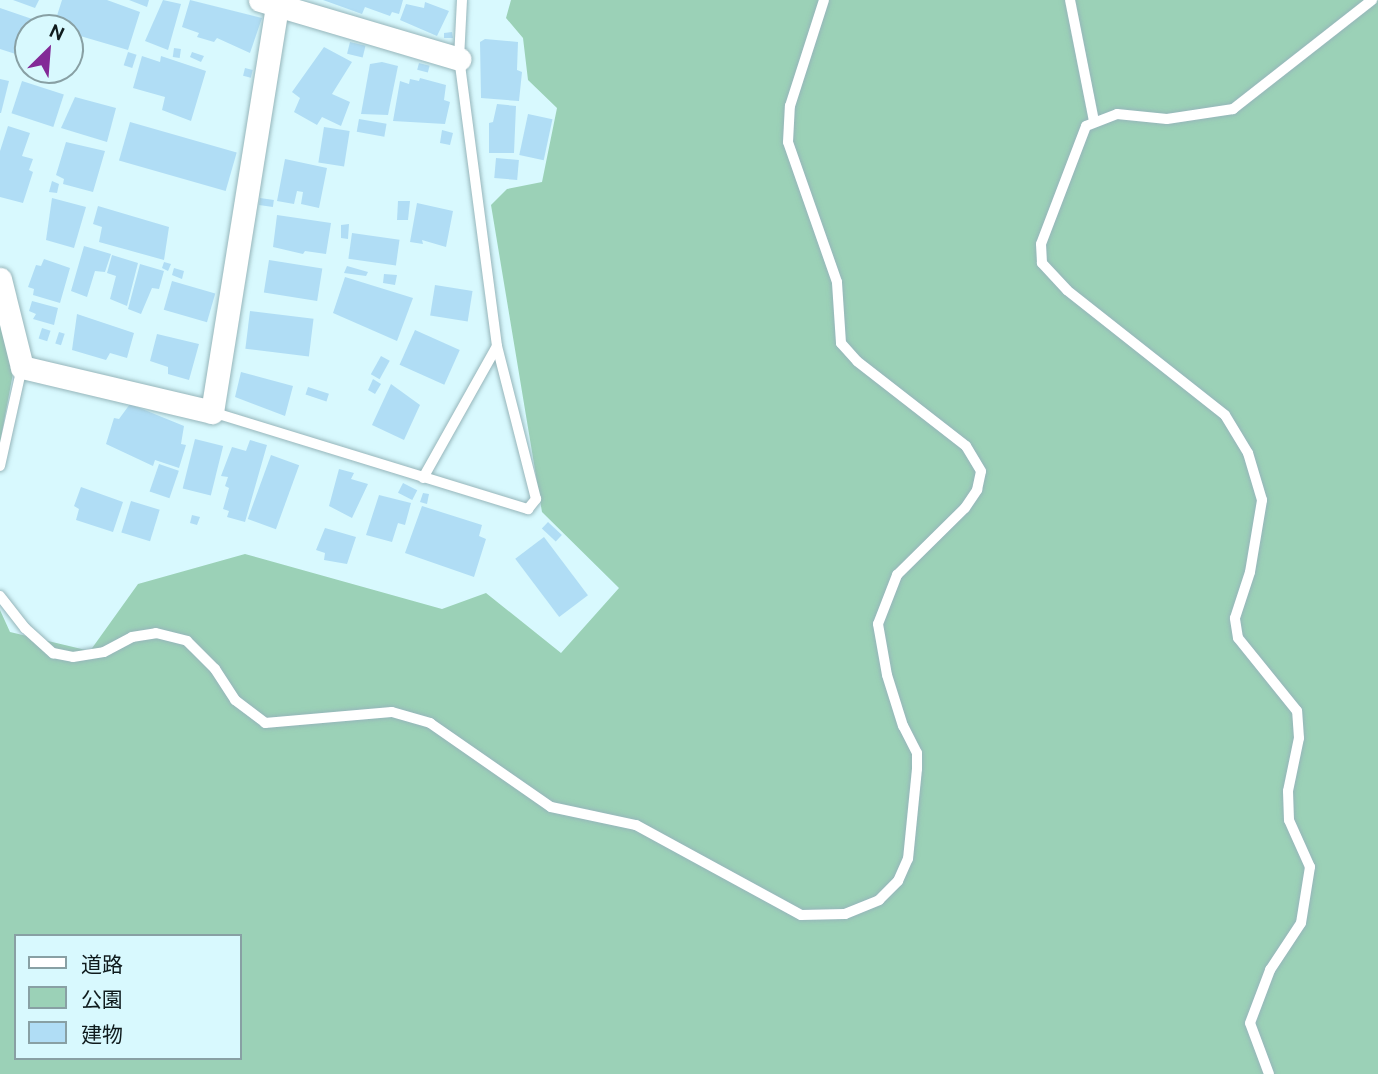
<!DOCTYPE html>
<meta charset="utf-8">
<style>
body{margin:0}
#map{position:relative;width:1378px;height:1074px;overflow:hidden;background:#d8f9fe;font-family:Ubuntu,"Noto Sans JP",sans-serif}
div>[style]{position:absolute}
.green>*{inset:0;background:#9bd1b7}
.building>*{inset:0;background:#b0ddf5;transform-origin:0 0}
.roads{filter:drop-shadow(0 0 2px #96b5ba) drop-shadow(0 0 2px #96b5ba)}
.lane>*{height:10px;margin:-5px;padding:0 5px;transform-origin:5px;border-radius:5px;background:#fff}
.street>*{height:23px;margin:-11.5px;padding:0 11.5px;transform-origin:11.5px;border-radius:11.5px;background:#fff}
span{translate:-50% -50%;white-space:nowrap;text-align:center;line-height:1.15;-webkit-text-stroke:6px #d8f9fe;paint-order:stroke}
.legend{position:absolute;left:14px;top:934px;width:228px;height:126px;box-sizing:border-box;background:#d8f9fe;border:2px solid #88a0a4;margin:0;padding:9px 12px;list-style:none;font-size:21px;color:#0f1b1d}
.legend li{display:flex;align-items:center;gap:14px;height:35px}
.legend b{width:35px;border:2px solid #88a0a4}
.north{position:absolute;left:14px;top:14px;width:70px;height:70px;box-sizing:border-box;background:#d8f9fe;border:2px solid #88a0a4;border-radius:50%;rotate:25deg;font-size:19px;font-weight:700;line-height:28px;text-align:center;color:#0f1b1d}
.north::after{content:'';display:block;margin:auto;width:24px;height:32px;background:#832a97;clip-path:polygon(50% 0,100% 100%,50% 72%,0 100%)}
</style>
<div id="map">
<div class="green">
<i style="clip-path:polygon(evenodd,511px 0,1378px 0,1378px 1074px,0 1074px,0 610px,10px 632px,90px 651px,138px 584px,245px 554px,442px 609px,486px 593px,561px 653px,619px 588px,542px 512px,491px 205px,507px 189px,542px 182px,557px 108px,528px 80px,523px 38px,506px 18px,511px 0,16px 936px,240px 936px,240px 1058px,16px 1058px,16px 936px)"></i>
<i style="clip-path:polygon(0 293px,16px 357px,0 443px)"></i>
</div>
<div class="building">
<i style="clip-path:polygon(13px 0,39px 0,35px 8px)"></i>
<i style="clip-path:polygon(62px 0,107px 0,140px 12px,128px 50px,70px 33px,70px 28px,53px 28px)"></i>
<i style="clip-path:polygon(129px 0,149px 0,147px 7px)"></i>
<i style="clip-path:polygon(163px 0,181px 4px,168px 50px,145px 41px)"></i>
<i style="clip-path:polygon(190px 0,262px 18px,250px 53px,217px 38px,214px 42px,197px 37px,199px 33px,182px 27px)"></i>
<i style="clip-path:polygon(323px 0,403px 0,399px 14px,392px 12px,390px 16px,365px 7px,362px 14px)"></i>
<i style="clip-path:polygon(425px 2px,449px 11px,437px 36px,400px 20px,406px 4px,424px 8px)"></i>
<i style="clip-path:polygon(0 8px,38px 21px,36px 28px,28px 28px,28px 58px,0 49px)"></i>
<i style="clip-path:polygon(452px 32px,453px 38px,444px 38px,444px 33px)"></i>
<i style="clip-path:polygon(485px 39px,518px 42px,517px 70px,522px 72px,519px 101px,481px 98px,480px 42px)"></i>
<i style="left:350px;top:42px;width:16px;height:12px;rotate:14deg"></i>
<i style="clip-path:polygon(324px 47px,352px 62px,332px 94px,350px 102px,341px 126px,322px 117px,317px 125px,294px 112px,300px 98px,292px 92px)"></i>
<i style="left:174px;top:48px;width:7px;height:9px;rotate:8deg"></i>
<i style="left:128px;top:52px;width:9px;height:14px;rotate:18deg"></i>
<i style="clip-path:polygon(192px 52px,204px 56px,201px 62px,190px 57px)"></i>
<i style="clip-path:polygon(142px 56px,160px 62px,161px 56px,206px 71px,191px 121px,162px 110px,165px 97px,133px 88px)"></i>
<i style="clip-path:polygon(382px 62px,398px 66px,388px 115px,361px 114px,370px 64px)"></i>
<i style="left:419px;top:63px;width:11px;height:7px;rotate:15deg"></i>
<i style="left:245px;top:68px;width:8px;height:8px;rotate:14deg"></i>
<i style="clip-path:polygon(420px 78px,446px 85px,444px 100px,450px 102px,445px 124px,393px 121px,400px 81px,409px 84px,410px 79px,419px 81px)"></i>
<i style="clip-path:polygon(0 79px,9px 81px,1px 113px,0 113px)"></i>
<i style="left:22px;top:81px;width:44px;height:34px;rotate:18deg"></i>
<i style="clip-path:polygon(75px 97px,116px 108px,107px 142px,61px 128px)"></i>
<i style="clip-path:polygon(497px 104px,516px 106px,514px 153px,489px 153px,489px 123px,493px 122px)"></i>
<i style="left:528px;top:114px;width:25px;height:42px;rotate:12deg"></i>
<i style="left:359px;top:119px;width:28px;height:13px;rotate:10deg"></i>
<i style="left:130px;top:122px;width:111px;height:40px;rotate:16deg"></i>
<i style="clip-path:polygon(8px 126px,30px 133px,22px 156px,33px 159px,29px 170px,33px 172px,23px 203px,0 197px,0 151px)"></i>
<i style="left:324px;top:127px;width:26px;height:36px;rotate:9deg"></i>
<i style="clip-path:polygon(442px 130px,453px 133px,450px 145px,440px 143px)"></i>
<i style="clip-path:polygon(66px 142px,105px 151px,93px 192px,63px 184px,64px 179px,56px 175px)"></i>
<i style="left:496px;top:158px;width:23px;height:20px;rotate:5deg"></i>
<i style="clip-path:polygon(285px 159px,327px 168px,319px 208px,301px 204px,303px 192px,297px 191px,294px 204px,277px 201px)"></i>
<i style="clip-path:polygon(52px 181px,59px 184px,57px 193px,49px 192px)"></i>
<i style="clip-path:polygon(52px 198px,86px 207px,74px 248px,46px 240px)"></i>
<i style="left:260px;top:198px;width:14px;height:7px;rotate:8deg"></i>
<i style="clip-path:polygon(398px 201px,410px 201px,408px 220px,397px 220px)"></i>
<i style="clip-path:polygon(417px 203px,453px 211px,446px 247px,422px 240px,423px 244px,410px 242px)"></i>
<i style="clip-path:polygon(98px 206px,169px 227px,164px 260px,99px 242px,102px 227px,93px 224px)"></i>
<i style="clip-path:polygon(277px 215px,331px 223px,326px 254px,305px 251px,303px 254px,273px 247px)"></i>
<i style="clip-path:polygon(349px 224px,348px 239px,341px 238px,341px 225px)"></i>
<i style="left:352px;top:233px;width:48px;height:26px;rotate:8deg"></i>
<i style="clip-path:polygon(84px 246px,111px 254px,105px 272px,95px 271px,87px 297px,71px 291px)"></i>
<i style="clip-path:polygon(112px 255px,138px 263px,127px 306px,110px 299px,116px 276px,107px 273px)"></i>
<i style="clip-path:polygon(44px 259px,70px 268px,60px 303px,33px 295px,34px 289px,28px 287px,36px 265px,41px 266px)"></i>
<i style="left:269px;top:260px;width:54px;height:33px;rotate:9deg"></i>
<i style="clip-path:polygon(164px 262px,171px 264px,168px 271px,162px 268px)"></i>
<i style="clip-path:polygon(140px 264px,164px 271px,159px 289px,152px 288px,141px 314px,128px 309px)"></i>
<i style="clip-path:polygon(347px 266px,368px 272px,366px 276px,344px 273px)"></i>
<i style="clip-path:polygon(174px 268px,184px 271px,182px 279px,172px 275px)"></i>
<i style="clip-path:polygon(384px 274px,397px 275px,395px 285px,383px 283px)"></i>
<i style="clip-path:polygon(345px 277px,413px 298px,397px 341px,333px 313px)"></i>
<i style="left:172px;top:281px;width:45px;height:30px;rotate:16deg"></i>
<i style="left:435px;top:285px;width:38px;height:31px;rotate:9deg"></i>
<i style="clip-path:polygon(32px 301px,58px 308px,54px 325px,33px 319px,36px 314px,29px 311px)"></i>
<i style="left:250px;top:311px;width:64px;height:38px;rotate:7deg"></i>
<i style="clip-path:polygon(77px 314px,134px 333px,127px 358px,110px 353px,106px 360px,72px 350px)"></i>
<i style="left:42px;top:328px;width:9px;height:11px;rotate:18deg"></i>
<i style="left:415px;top:330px;width:49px;height:38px;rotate:24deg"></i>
<i style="left:59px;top:332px;width:6px;height:12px;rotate:18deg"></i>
<i style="clip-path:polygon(157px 334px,199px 344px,189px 380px,168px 374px,168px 367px,150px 361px)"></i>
<i style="left:381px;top:356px;width:10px;height:21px;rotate:29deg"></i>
<i style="clip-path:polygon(241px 372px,293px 386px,285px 416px,235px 397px)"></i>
<i style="clip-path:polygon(373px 379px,381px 384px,375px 394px,368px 390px)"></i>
<i style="clip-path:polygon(391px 384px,420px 405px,404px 440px,372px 425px)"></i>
<i style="left:308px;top:387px;width:22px;height:8px;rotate:18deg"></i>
<i style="clip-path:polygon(130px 404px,184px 426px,181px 444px,186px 445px,179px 468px,155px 460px,153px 466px,106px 444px,114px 418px,119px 419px)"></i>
<i style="left:195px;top:439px;width:29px;height:51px;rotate:14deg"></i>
<i style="clip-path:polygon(250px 440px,267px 445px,245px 522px,227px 517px,229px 511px,223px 509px,229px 488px,225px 486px,228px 477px,221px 476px,232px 447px,246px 451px)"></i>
<i style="left:271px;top:455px;width:30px;height:68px;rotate:20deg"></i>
<i style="left:159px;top:464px;width:21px;height:29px;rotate:19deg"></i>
<i style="clip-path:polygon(339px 469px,354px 473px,351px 479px,368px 484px,352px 518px,329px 506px)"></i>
<i style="left:403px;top:483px;width:16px;height:11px;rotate:27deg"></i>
<i style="clip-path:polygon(81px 487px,123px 502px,113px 532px,76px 520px,79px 509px,74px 506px)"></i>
<i style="clip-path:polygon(423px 493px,429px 494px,427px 504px,420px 502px)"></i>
<i style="clip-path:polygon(379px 495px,411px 503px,405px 525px,398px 523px,392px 542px,366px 535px)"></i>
<i style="left:131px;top:501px;width:30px;height:33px;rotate:17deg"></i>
<i style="clip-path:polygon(422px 506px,482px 525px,479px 536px,486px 539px,474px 577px,405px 553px)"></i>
<i style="clip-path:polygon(192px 515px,200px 517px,197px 525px,190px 523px)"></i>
<i style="left:548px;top:522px;width:19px;height:9px;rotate:43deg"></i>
<i style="clip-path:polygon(325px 528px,356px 537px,347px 564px,324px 560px,325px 553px,316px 550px)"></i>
<i style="left:544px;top:537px;width:73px;height:36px;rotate:53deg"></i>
</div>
<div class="roads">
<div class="lane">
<i style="left:1070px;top:0;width:123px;rotate:78.8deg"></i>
<i style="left:212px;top:412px;width:331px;rotate:17.1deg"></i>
<i style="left:528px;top:509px;width:13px;rotate:-51deg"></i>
<i style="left:536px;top:499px;width:158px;rotate:-104.3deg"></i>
<i style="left:0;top:466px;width:101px;rotate:-77.5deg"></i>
<i style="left:423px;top:478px;width:151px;rotate:-60.7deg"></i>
<i style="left:497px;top:346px;width:290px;rotate:-97.5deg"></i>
<i style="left:459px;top:59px;width:59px;rotate:-87.1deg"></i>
<i style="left:0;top:596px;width:41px;rotate:52deg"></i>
<i style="left:25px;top:628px;width:38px;rotate:42deg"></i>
<i style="left:53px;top:653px;width:20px;rotate:11deg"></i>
<i style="left:73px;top:657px;width:31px;rotate:-9deg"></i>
<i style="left:104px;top:652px;width:32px;rotate:-28deg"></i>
<i style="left:132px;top:637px;width:24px;rotate:-9deg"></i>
<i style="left:156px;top:633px;width:32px;rotate:14deg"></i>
<i style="left:187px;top:641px;width:40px;rotate:45deg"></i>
<i style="left:215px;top:669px;width:37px;rotate:57deg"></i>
<i style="left:235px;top:700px;width:38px;rotate:37deg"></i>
<i style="left:265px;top:723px;width:127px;rotate:-5deg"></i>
<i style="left:392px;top:712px;width:40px;rotate:16deg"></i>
<i style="left:430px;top:723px;width:147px;rotate:34.8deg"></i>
<i style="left:551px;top:807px;width:87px;rotate:12deg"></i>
<i style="left:636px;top:825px;width:188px;rotate:28.6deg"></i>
<i style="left:801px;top:915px;width:44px;rotate:-1.3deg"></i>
<i style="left:845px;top:914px;width:37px;rotate:-22deg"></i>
<i style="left:879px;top:900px;width:27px;rotate:-45deg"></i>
<i style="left:898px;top:881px;width:24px;rotate:-66deg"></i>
<i style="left:908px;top:859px;width:90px;rotate:-84.3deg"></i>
<i style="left:917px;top:769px;width:16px;rotate:-90deg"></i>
<i style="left:917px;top:753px;width:30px;rotate:-117deg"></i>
<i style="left:903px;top:726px;width:53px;rotate:-107.4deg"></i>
<i style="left:887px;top:675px;width:52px;rotate:-100deg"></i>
<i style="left:878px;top:624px;width:53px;rotate:-68.8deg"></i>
<i style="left:897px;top:575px;width:95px;rotate:-44.6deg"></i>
<i style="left:965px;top:508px;width:22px;rotate:-56deg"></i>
<i style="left:977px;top:490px;width:19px;rotate:-78deg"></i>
<i style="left:981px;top:471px;width:29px;rotate:-121deg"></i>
<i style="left:966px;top:446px;width:138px;rotate:-142.1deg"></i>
<i style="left:857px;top:361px;width:24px;rotate:-132deg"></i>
<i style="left:841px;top:343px;width:61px;rotate:-93.8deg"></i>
<i style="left:837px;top:282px;width:148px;rotate:-109.3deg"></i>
<i style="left:788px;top:142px;width:36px;rotate:-87deg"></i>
<i style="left:790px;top:106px;width:111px;rotate:-72.2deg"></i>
<i style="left:1269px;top:1074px;width:54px;rotate:-110.4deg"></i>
<i style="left:1250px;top:1023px;width:57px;rotate:-69.3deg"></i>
<i style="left:1270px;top:970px;width:56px;rotate:-56.6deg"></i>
<i style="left:1301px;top:923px;width:57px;rotate:-80.9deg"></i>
<i style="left:1310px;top:867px;width:51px;rotate:-114.1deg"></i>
<i style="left:1289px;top:820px;width:29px;rotate:-92deg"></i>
<i style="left:1288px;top:791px;width:54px;rotate:-78.3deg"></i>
<i style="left:1299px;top:738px;width:27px;rotate:-94deg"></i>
<i style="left:1297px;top:711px;width:94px;rotate:-128.9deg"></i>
<i style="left:1238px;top:638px;width:20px;rotate:-99deg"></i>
<i style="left:1235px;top:618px;width:48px;rotate:-71.9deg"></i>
<i style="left:1250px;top:572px;width:73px;rotate:-80.5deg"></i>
<i style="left:1262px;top:500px;width:49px;rotate:-106.6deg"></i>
<i style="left:1248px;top:453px;width:44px;rotate:-121.2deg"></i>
<i style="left:1225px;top:415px;width:201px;rotate:-141.7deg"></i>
<i style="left:1067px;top:290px;width:37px;rotate:-133deg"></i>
<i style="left:1042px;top:263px;width:19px;rotate:-93deg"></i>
<i style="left:1041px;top:244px;width:126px;rotate:-69.1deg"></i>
<i style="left:1086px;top:126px;width:33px;rotate:-21deg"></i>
<i style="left:1117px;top:114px;width:50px;rotate:5.7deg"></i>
<i style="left:1167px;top:119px;width:67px;rotate:-8.6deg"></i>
<i style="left:1233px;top:109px;width:177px;rotate:-38.1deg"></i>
</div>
<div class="street">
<i style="left:260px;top:0;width:208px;rotate:16.5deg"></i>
<i style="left:0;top:279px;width:91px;rotate:76deg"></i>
<i style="left:22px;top:367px;width:195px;rotate:13.3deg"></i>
<i style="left:212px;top:412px;width:417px;rotate:-80.9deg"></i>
</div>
</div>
<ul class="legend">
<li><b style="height:9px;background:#fff"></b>道路</li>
<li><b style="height:19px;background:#9bd1b7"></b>公園</li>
<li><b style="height:19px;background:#b0ddf5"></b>建物</li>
</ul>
<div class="north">N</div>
</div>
